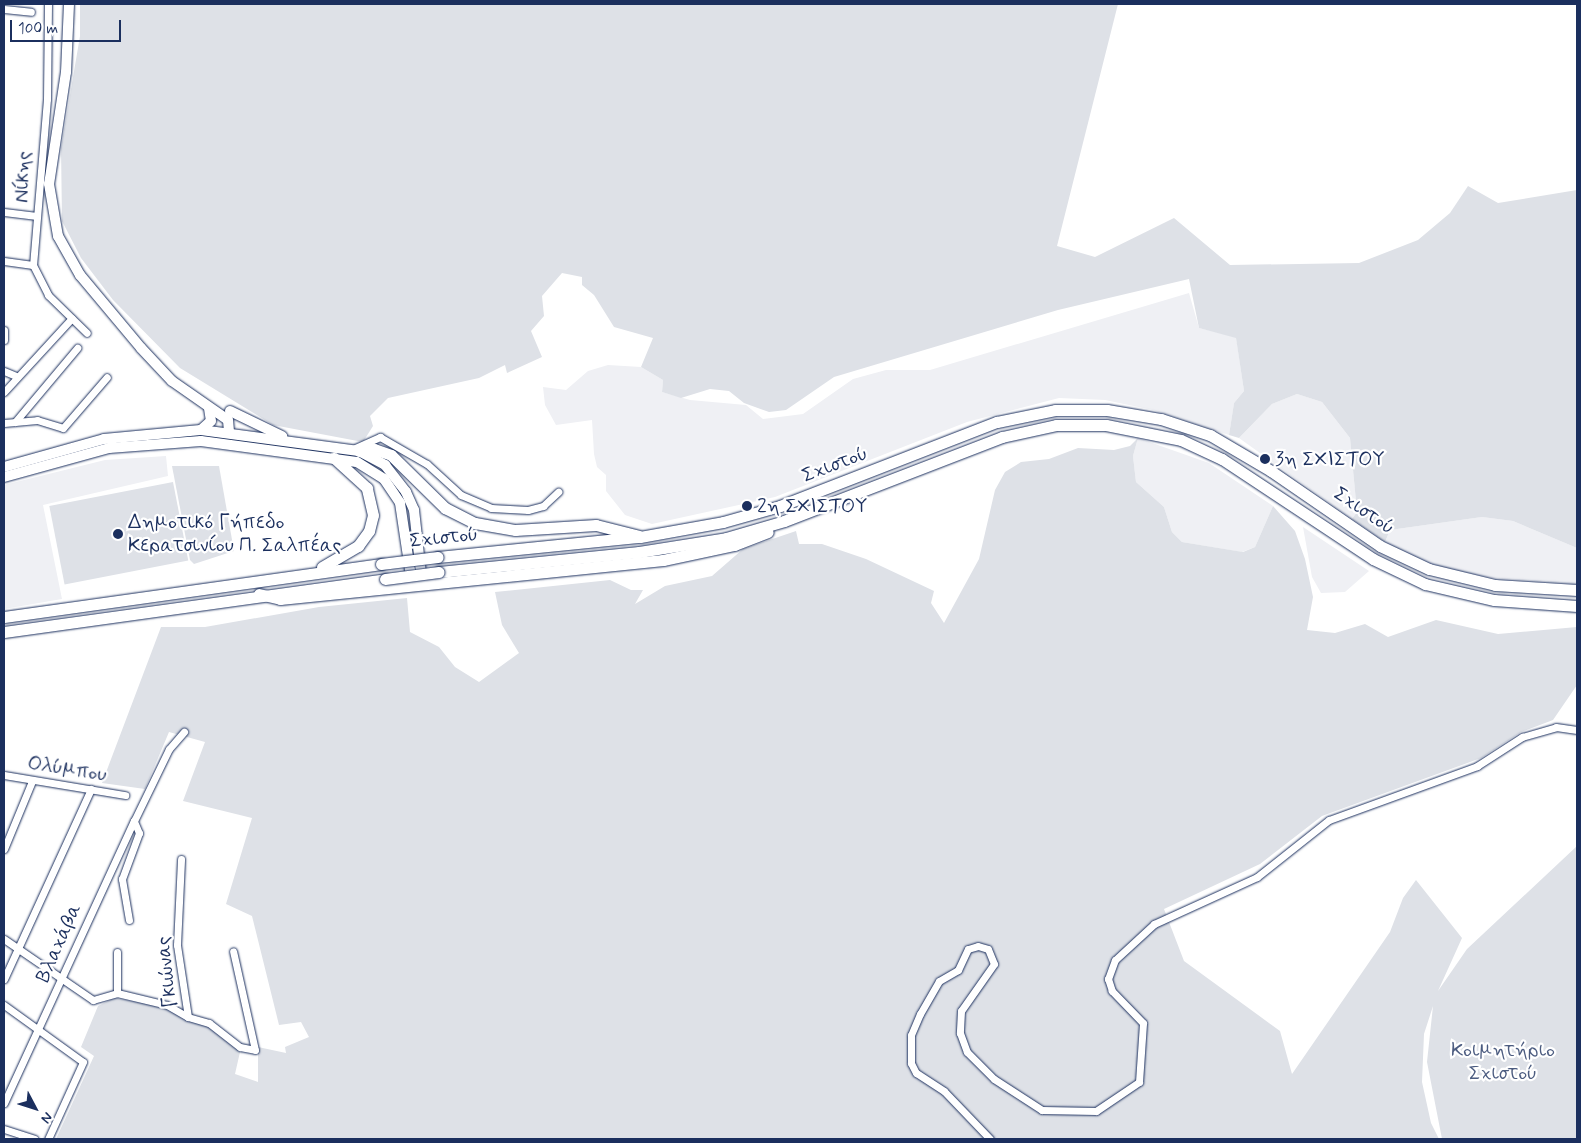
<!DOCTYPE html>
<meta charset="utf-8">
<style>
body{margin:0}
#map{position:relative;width:1581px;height:1143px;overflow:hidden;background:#fff;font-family:Mynerve,sans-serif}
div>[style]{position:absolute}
.built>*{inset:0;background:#eff0f4}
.green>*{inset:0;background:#dee1e7;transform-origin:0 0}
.roads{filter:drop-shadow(0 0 1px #1b2f5e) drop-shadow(0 0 1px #1b2f5e)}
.street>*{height:7px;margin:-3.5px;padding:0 3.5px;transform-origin:3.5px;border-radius:3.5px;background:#fff}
.secondary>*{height:10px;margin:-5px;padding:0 5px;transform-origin:5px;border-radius:5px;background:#fff}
.primary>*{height:11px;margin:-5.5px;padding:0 5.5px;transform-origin:5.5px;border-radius:5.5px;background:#fff}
.bridges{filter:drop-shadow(0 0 1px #1b2f5e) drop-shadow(0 0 1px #1b2f5e)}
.primary-bridge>*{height:11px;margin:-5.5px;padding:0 5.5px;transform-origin:5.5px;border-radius:5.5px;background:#fff}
.dots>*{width:14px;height:14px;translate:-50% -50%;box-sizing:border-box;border:2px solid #fff;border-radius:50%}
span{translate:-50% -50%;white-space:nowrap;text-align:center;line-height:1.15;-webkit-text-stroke:4.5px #fff;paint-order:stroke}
.street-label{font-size:20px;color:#1b2f5e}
.poi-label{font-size:20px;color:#1b2f5e}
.left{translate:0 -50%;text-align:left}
.park-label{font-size:20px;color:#4c5c80}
.frame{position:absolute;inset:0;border:5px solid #1b2f5e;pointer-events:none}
.north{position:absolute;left:10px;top:1083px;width:50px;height:50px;-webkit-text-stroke:4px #fff;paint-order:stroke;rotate:130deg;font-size:14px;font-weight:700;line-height:20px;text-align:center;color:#1b2f5e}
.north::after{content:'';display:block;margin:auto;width:18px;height:22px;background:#1b2f5e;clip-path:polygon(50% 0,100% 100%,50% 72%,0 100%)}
.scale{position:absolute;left:10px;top:20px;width:111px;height:22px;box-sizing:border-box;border:2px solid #1b2f5e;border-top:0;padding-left:6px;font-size:15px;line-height:18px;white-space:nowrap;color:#1b2f5e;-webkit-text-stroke:4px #fff;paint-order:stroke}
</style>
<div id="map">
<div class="built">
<i style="clip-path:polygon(1189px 293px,1199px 328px,1236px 337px,1244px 391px,1234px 403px,1229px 435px,1153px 410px,1105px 400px,1059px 398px,967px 422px,775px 497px,652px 524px,625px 515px,606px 491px,606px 475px,597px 467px,594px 454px,592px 420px,556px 425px,545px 405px,543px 387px,566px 390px,588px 371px,608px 365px,641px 367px,663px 380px,662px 392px,690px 400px,746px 405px,763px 419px,803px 414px,853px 379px,886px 370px,930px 370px)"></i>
<i style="clip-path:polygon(1297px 394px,1322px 402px,1350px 438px,1357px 512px,1352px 519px,1239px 438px,1272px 404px)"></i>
<i style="clip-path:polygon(1138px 438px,1209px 463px,1273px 506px,1255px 547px,1242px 552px,1182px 542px,1172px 532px,1164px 507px,1136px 482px,1133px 456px)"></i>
<i style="clip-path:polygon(166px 456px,168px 476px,43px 505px,62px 599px,4px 609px,4px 485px,105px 460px)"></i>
<i style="clip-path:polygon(1482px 517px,1513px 521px,1577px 548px,1577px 584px,1492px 578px,1449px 569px,1417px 559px,1385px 542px,1390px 530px)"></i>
<i style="clip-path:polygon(1303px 527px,1369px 571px,1345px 592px,1321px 593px,1312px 577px)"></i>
</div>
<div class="green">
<i style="clip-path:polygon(80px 4px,1118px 4px,1057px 246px,1095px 257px,1174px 218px,1230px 265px,1359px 263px,1418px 240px,1450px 213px,1468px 186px,1498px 203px,1577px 190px,1577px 548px,1513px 521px,1482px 517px,1390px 530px,1385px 542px,1352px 519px,1357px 512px,1350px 438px,1322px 402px,1297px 394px,1272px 404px,1239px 438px,1229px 435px,1234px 403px,1244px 391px,1236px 338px,1199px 328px,1189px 279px,1058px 310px,834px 377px,786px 410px,769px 412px,744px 403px,729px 391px,710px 389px,681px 398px,662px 392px,663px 380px,641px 367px,653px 338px,614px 327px,594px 295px,582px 285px,582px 277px,562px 273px,542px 296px,544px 316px,531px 331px,542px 357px,507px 373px,505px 365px,479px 378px,388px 398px,370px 416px,373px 426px,363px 442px,273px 425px,180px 368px,113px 300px,81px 258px,62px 221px,61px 148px,80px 36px)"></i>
<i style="clip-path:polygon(1138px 438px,1133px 456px,1136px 482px,1164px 507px,1172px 532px,1182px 542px,1243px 552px,1255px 547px,1273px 506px,1295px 531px,1305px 559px,1313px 597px,1307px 630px,1335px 633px,1365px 624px,1388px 637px,1436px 620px,1498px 634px,1577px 627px,1577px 685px,1553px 720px,1521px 732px,1481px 758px,1322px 816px,1260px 864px,1164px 909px,1184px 961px,1280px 1031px,1292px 1074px,1390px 932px,1403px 898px,1416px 880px,1462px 938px,1438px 991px,1467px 949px,1577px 846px,1577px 1139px,1442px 1139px,1427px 1062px,1433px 1006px,1424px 1034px,1422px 1082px,1431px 1123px,1439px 1139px,56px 1139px,94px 1056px,81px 1047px,98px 1006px,114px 998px,156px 1005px,212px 1028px,240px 1052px,235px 1074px,258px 1082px,258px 1047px,286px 1053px,285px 1047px,309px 1037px,301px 1022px,279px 1025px,252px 916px,226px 904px,252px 818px,183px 801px,205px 742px,169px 732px,145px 789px,102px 783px,161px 627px,205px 627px,319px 607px,407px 598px,410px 632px,439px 647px,455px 667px,479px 682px,519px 653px,502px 625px,495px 592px,610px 580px,631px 590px,643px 590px,635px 604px,665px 586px,712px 576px,743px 549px,796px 531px,799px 544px,822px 544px,866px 559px,934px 591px,931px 603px,944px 623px,979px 559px,995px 490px,1005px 472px,1021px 462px,1049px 459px,1078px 448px,1114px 450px,1130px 446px)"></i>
<i style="clip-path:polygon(172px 466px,219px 466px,234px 551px,194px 564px,190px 560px)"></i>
<i style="left:173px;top:482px;width:80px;height:126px;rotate:79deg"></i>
</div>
<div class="roads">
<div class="street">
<i style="left:48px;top:4px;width:95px;rotate:90.6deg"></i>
<i style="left:47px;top:99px;width:167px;rotate:94.8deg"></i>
<i style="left:33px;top:265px;width:34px;rotate:63deg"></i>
<i style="left:48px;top:295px;width:54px;rotate:44.3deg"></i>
<i style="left:4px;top:9px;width:27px;rotate:6deg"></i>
<i style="left:4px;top:212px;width:33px;rotate:7deg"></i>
<i style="left:4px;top:261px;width:29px;rotate:8deg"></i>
<i style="left:4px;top:330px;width:10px;rotate:90deg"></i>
<i style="left:4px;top:371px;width:13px;rotate:23deg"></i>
<i style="left:4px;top:392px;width:100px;rotate:-47.4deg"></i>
<i style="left:15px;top:422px;width:97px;rotate:-50deg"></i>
<i style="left:4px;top:423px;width:33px;rotate:-5deg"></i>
<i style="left:37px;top:420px;width:27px;rotate:17deg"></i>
<i style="left:63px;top:428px;width:67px;rotate:-49.2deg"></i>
<i style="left:353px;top:449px;width:30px;rotate:-24deg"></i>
<i style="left:380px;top:437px;width:54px;rotate:29.9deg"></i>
<i style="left:427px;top:464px;width:46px;rotate:42.4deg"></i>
<i style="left:461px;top:495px;width:33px;rotate:23deg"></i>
<i style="left:491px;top:508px;width:37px;rotate:3deg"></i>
<i style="left:528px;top:510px;width:16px;rotate:-15deg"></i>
<i style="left:543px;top:506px;width:21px;rotate:-43deg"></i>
<i style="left:4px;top:775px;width:123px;rotate:9.4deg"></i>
<i style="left:4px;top:849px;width:74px;rotate:-67.6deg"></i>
<i style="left:129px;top:920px;width:42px;rotate:-99.7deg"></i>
<i style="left:122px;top:879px;width:49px;rotate:-69.7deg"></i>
<i style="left:139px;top:833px;width:13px;rotate:-113deg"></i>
<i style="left:4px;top:939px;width:108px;rotate:34.4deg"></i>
<i style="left:93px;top:1000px;width:25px;rotate:-16deg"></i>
<i style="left:117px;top:993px;width:51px;rotate:13.5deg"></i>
<i style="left:167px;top:1005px;width:24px;rotate:30deg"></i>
<i style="left:188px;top:1017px;width:73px;rotate:-98.7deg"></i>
<i style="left:177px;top:945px;width:86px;rotate:-87.3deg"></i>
<i style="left:4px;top:979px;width:209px;rotate:-65.4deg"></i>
<i style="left:117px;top:993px;width:41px;rotate:-90deg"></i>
<i style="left:4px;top:1005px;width:97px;rotate:35.8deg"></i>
<i style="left:83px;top:1062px;width:85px;rotate:114.4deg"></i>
<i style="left:188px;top:1017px;width:22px;rotate:16deg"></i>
<i style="left:209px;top:1023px;width:39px;rotate:38deg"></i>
<i style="left:240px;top:1047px;width:15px;rotate:11deg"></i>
<i style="left:255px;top:1050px;width:101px;rotate:-102.5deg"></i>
<i style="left:4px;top:1103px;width:311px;rotate:-65.3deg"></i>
<i style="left:134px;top:821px;width:80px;rotate:-64.1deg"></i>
<i style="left:169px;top:749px;width:23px;rotate:-49deg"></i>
<i style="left:4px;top:1129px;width:32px;rotate:18deg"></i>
<i style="left:990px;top:1139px;width:66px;rotate:-133.8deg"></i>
<i style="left:944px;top:1091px;width:33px;rotate:-147deg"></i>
<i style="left:916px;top:1073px;width:11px;rotate:-117deg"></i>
<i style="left:911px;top:1063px;width:28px;rotate:-90deg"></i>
<i style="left:911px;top:1035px;width:23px;rotate:-67deg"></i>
<i style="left:920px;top:1014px;width:38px;rotate:-60deg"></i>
<i style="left:939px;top:981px;width:22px;rotate:-30deg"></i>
<i style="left:958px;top:970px;width:23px;rotate:-65deg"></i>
<i style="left:968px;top:949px;width:10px;rotate:-17deg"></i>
<i style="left:978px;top:946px;width:10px;rotate:17deg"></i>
<i style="left:988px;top:949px;width:16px;rotate:68deg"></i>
<i style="left:994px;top:964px;width:57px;rotate:125.1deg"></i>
<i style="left:961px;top:1011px;width:22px;rotate:93deg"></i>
<i style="left:960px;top:1033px;width:20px;rotate:70deg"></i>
<i style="left:967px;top:1052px;width:38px;rotate:45deg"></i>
<i style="left:994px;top:1079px;width:57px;rotate:32.9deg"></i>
<i style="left:1042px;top:1110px;width:54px;rotate:1.1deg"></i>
<i style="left:1096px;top:1111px;width:52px;rotate:-34deg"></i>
<i style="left:1139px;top:1082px;width:59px;rotate:-86.1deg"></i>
<i style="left:1143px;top:1023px;width:45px;rotate:-134.1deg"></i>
<i style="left:1112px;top:991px;width:13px;rotate:-108deg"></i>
<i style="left:1108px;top:979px;width:20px;rotate:-70deg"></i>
<i style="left:1115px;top:960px;width:53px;rotate:-42.7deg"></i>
<i style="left:1154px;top:924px;width:113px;rotate:-24.5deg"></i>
<i style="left:1257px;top:877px;width:92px;rotate:-38.4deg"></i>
<i style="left:1329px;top:820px;width:158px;rotate:-20deg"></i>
<i style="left:1477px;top:766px;width:54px;rotate:-32.8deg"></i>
<i style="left:1522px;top:737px;width:35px;rotate:-16deg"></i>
<i style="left:1556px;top:727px;width:21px;rotate:8deg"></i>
</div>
<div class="secondary">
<i style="left:69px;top:4px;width:68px;rotate:92.5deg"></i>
<i style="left:66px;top:72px;width:113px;rotate:98.6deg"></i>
<i style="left:49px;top:184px;width:53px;rotate:80.2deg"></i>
<i style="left:58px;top:236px;width:45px;rotate:60.6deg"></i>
<i style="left:80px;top:275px;width:95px;rotate:50.1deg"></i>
<i style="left:141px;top:348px;width:45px;rotate:46.8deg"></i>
<i style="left:172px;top:381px;width:68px;rotate:34.9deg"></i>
<i style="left:228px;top:420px;width:11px;rotate:85deg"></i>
<i style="left:230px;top:411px;width:58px;rotate:25.7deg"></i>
<i style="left:201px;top:430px;width:13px;rotate:-42deg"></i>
<i style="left:211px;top:421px;width:13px;rotate:-99deg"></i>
<i style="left:4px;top:467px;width:104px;rotate:-15.6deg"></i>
<i style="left:104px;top:439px;width:97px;rotate:-5.3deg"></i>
<i style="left:201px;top:430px;width:159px;rotate:7.6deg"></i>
<i style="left:359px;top:451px;width:30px;rotate:28deg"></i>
<i style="left:385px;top:465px;width:34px;rotate:52deg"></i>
<i style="left:406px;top:492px;width:20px;rotate:66deg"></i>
<i style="left:414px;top:510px;width:72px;rotate:83.7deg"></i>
<i style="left:4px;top:477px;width:109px;rotate:-15.4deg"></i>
<i style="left:109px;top:448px;width:92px;rotate:-4.4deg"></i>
<i style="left:201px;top:441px;width:157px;rotate:7.7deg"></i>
<i style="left:357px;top:462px;width:32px;rotate:32deg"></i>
<i style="left:384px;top:479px;width:29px;rotate:56deg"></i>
<i style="left:400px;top:503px;width:81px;rotate:81.5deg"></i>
</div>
<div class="primary">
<i style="left:359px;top:451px;width:15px;rotate:-8deg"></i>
<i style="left:374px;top:449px;width:18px;rotate:19deg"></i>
<i style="left:391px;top:455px;width:76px;rotate:44.5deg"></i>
<i style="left:445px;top:508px;width:34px;rotate:27deg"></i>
<i style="left:475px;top:523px;width:41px;rotate:9.9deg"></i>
<i style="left:515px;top:530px;width:81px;rotate:-3.5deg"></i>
<i style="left:596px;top:525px;width:44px;rotate:14.3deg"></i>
<i style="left:438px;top:557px;width:203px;rotate:-5.7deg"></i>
<i style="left:640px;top:537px;width:84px;rotate:-10.2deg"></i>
<i style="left:723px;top:522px;width:59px;rotate:-15.7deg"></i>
<i style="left:780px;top:506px;width:233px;rotate:-21.2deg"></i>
<i style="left:997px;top:422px;width:59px;rotate:-11.7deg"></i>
<i style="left:1055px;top:410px;width:52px"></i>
<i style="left:1107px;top:410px;width:55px;rotate:9.5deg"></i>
<i style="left:1161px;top:419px;width:52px;rotate:18.1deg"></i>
<i style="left:1210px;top:435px;width:71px;rotate:30.5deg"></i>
<i style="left:1271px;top:471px;width:132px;rotate:34.5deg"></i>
<i style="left:1380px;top:546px;width:54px;rotate:25.1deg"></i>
<i style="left:1429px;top:569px;width:68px;rotate:13.6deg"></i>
<i style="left:1495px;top:585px;width:82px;rotate:3.5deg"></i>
<i style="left:322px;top:567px;width:42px;rotate:-30.3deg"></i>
<i style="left:358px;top:546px;width:19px;rotate:-54deg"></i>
<i style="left:369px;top:531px;width:16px;rotate:-76deg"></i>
<i style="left:373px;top:515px;width:28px;rotate:-103deg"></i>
<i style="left:367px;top:488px;width:45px;rotate:-137.7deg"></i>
<i style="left:439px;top:572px;width:201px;rotate:-5.7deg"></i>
<i style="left:639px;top:552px;width:88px;rotate:-9.1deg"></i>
<i style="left:726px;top:538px;width:60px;rotate:-16.3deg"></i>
<i style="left:784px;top:521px;width:234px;rotate:-21.1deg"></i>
<i style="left:1002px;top:437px;width:55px;rotate:-12.5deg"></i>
<i style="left:1056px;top:425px;width:50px"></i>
<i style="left:1106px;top:425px;width:76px;rotate:11.3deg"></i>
<i style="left:1181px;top:440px;width:45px;rotate:24.9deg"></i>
<i style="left:1222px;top:459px;width:181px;rotate:33.5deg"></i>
<i style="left:1373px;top:559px;width:58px;rotate:25.7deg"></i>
<i style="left:1425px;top:584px;width:71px;rotate:13.1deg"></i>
<i style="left:1494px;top:600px;width:83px;rotate:4.1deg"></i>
<i style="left:259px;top:594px;width:22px;rotate:13deg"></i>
<i style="left:280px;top:599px;width:385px;rotate:-5.8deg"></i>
<i style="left:663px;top:560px;width:73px;rotate:-11.9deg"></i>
<i style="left:734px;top:545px;width:36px;rotate:-21deg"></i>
<i style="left:4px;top:617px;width:381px;rotate:-8deg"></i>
<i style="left:4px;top:632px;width:385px;rotate:-7.9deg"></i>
</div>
</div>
<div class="bridges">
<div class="primary-bridge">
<i style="left:381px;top:564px;width:57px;rotate:-7deg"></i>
<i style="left:385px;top:579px;width:54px;rotate:-7.4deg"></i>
</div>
</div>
<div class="dots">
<i style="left:1265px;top:459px;background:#1b2f5e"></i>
<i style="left:747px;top:506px;background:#1b2f5e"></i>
<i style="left:118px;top:534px;background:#1b2f5e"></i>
</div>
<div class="street-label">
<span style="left:23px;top:177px;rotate:-87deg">Νίκης</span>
<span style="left:835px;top:465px;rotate:-21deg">Σχιστού</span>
<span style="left:1364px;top:511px;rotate:34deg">Σχιστού</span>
<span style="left:444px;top:538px;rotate:-6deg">Σχιστού</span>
<span style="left:67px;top:769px;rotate:9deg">Ολύμπου</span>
<span style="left:59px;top:943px;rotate:-66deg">Βλαχάβα</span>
<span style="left:167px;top:972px;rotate:-96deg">Γκιώνας</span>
</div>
<div class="poi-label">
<span class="left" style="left:1275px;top:459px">3η ΣΧΙΣΤΟΥ</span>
<span class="left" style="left:757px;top:506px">2η ΣΧΙΣΤΟΥ</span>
<span class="left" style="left:128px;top:534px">Δημοτικό Γήπεδο<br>Κερατσινίου Π. Σαλπέας</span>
</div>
<div class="park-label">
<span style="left:1503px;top:1062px">Κοιμητήριο<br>Σχιστού</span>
</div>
<div class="frame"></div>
<div class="north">N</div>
<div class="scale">100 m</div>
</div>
